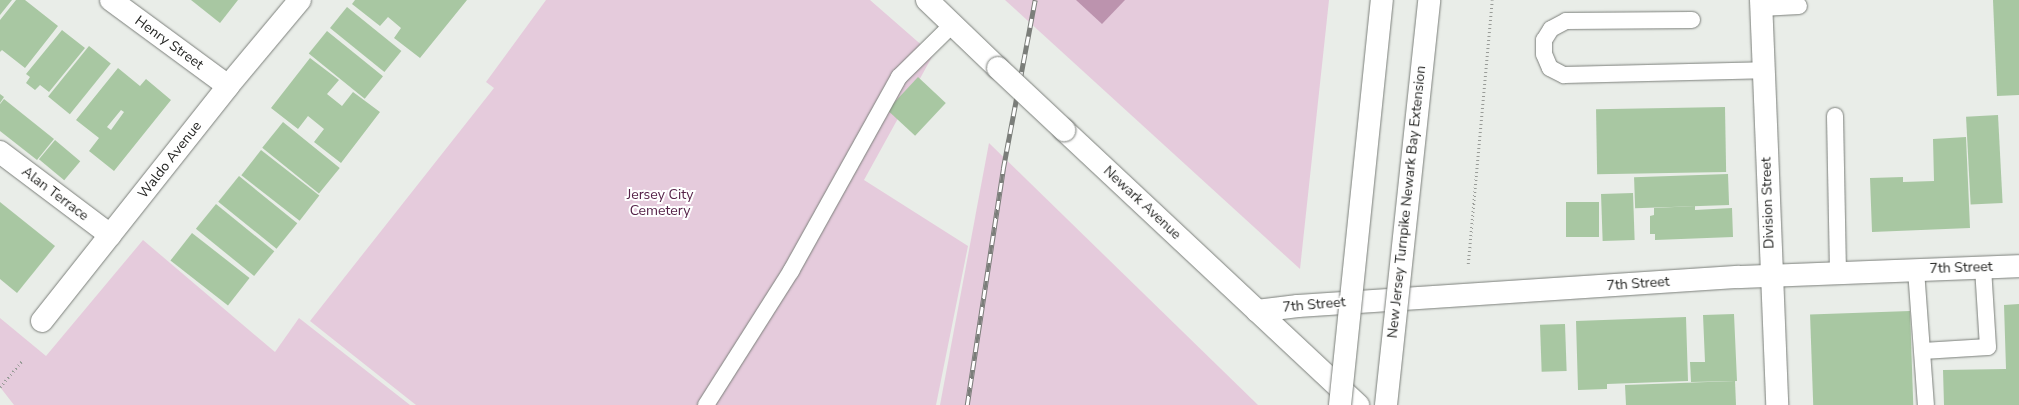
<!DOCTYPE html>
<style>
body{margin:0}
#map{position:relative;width:2019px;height:405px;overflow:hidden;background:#e9ede8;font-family:"Nunito Sans",sans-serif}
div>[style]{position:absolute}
.green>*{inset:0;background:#e5cbdc}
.water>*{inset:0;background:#bc93ae}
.building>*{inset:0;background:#a8c7a2;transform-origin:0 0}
.path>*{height:2.5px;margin-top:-1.25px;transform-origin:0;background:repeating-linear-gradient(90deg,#999c98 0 1px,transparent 0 4px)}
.roads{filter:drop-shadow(0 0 1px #7b7f7a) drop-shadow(0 0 1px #7b7f7a)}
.lane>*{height:16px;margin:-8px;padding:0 8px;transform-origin:8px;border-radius:8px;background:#fff}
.street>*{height:22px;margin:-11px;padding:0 11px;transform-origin:11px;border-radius:11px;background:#fff}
.secondary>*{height:22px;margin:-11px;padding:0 11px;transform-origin:11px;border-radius:11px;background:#fff}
.rail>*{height:4.5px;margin-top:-2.25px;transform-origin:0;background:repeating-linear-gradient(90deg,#fff 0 9px,#7b7e7a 0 18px);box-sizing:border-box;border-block:1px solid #7b7e7a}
.bridges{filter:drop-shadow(0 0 1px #7b7f7a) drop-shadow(0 0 1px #7b7f7a)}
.secondary-bridge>*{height:22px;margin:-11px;padding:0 11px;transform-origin:11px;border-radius:11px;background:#fff}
.highway-bridge>*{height:22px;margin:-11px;padding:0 11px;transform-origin:11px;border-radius:11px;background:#fff}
span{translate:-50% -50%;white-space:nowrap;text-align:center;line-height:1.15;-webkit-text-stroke:4px #fff;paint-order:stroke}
.street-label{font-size:14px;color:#242523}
.park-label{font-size:14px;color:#552248}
</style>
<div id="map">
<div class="green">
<i style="clip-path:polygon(546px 0,870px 0,933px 55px,864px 180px,968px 246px,936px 405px,416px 405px,310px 321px,494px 88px,486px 82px)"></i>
<i style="clip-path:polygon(1005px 0,1329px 0,1300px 269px)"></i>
<i style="clip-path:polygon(989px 143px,1258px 405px,940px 405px)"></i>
<i style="clip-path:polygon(143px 240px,275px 352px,299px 318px,410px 405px,14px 405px,0 387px,0 318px,46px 356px)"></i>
</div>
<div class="water">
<i style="clip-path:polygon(1076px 0,1125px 0,1102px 24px)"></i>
</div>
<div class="building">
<i style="clip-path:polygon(0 0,12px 0,0 15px)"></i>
<i style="clip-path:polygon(16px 0,25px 0,58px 26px,25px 68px,2px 50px,0 52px,0 20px)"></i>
<i style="clip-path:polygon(191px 0,238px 0,220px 23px)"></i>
<i style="clip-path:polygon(355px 0,467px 0,420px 58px,394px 38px,401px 28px,388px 17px,380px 26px,352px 4px)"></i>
<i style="clip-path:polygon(1993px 0,2019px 0,2019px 95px,1997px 96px)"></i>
<i style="left:347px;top:7px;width:70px;height:27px;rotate:39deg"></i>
<i style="clip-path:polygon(62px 30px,85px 48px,49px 92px,40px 85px,35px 90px,26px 83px,30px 77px,26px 74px)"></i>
<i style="left:327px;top:31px;width:72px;height:29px;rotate:39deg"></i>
<i style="left:89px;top:46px;width:28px;height:65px;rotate:39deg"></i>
<i style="clip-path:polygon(310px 58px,339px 80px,327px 94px,342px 106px,353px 92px,380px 112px,341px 163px,314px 142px,324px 129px,308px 116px,298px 129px,271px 108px)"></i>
<i style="clip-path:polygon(evenodd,118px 68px,140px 86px,146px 79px,171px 100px,114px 171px,89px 151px,99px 138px,76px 120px,118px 68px,121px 110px,124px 112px,111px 130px,107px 127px,121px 110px)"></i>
<i style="left:918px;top:77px;width:38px;height:45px;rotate:43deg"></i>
<i style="clip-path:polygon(0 94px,4px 97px,0 103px)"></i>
<i style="clip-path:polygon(4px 99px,54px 139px,37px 160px,0 131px,0 104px)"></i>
<i style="left:1725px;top:107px;width:65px;height:129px;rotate:89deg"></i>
<i style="left:1998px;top:115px;width:88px;height:32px;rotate:87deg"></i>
<i style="left:283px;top:122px;width:73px;height:33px;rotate:39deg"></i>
<i style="clip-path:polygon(1966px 137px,1970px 228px,1872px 232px,1870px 178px,1903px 177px,1903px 182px,1934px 181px,1933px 139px)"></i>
<i style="left:55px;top:140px;width:33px;height:25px;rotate:40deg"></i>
<i style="left:261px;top:150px;width:74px;height:32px;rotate:38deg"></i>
<i style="left:1728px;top:174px;width:31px;height:94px;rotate:88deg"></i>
<i style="left:239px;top:176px;width:75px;height:33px;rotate:39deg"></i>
<i style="left:1633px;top:193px;width:47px;height:32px;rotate:88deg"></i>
<i style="clip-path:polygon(0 202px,55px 246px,17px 293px,0 279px)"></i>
<i style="left:1566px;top:202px;width:33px;height:35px"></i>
<i style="left:216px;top:204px;width:75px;height:32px;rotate:39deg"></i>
<i style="clip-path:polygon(1695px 206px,1695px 210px,1732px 208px,1733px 237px,1655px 240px,1655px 234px,1650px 234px,1650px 216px,1654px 215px,1654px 208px)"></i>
<i style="left:192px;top:233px;width:73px;height:35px;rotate:38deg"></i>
<i style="clip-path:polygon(2019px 304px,2019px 405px,1944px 405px,1943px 370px,2006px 369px,2004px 305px)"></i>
<i style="left:1910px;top:311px;width:94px;height:100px;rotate:88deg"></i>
<i style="clip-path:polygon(1734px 314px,1737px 381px,1691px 382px,1690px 362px,1705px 362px,1703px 315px)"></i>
<i style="clip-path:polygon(1686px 317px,1688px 381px,1607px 384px,1607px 389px,1578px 390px,1576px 321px)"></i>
<i style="left:1565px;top:324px;width:47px;height:25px;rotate:88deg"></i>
<i style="clip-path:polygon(1735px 381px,1736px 405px,1626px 405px,1625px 385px)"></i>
</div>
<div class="path">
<i style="left:1468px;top:264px;width:265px;rotate:-84.8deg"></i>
<i style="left:0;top:387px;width:35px;rotate:-50deg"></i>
</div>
<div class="roads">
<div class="lane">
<i style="left:1761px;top:8px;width:38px;rotate:-3deg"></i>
<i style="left:1692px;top:20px;width:126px;rotate:179.5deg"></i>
<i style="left:1566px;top:21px;width:17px;rotate:152deg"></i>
<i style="left:1551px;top:29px;width:13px;rotate:122deg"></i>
<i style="left:1544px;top:40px;width:14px;rotate:90deg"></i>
<i style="left:1544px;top:54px;width:15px;rotate:67deg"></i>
<i style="left:1550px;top:68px;width:16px;rotate:27deg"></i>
<i style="left:1564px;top:75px;width:199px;rotate:-1.4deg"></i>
<i style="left:1835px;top:116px;width:157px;rotate:88.9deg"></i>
<i style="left:1916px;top:270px;width:135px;rotate:85.8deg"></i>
<i style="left:1923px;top:351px;width:65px;rotate:-3.5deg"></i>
<i style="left:1988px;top:347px;width:80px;rotate:-93.6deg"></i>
<i style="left:706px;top:405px;width:159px;rotate:-57.6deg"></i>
<i style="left:791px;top:271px;width:222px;rotate:-60.9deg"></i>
<i style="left:899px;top:77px;width:76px;rotate:-44.5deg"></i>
</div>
<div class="street">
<i style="left:111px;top:0;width:145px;rotate:36.3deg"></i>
<i style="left:1761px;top:0;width:405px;rotate:87.7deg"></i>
<i style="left:0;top:152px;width:138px;rotate:37deg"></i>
<i style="left:1257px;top:311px;width:41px;rotate:-7deg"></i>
<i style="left:1298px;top:306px;width:442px;rotate:-3.8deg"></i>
<i style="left:1739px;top:277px;width:280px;rotate:-2.2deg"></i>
<i style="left:42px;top:321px;width:300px;rotate:-51.6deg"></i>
<i style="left:228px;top:86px;width:112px;rotate:-50.1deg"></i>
</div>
<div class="secondary">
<i style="left:927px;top:0;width:98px;rotate:43.8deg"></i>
<i style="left:1064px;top:130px;width:403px;rotate:43.1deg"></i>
</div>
</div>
<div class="rail">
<i style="left:967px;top:405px;width:239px;rotate:-81.3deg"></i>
<i style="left:1003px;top:169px;width:172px;rotate:-79.3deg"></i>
</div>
<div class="bridges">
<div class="secondary-bridge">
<i style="left:998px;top:68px;width:91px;rotate:43.2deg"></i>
</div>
<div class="highway-bridge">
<i style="left:1340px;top:405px;width:407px;rotate:-84.1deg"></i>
<i style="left:1386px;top:405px;width:407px;rotate:-83.9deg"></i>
</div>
</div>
<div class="street-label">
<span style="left:169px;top:43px;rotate:36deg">Henry Street</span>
<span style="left:170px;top:160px;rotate:-52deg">Waldo Avenue</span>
<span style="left:55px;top:194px;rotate:37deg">Alan Terrace</span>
<span style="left:1407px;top:202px;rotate:-84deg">New Jersey Turnpike Newark Bay Extension</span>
<span style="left:1142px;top:203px;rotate:43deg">Newark Avenue</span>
<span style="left:1768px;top:203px;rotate:-92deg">Division Street</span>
<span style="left:1961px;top:268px;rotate:-2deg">7th Street</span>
<span style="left:1638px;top:284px;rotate:-4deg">7th Street</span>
<span style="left:1314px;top:305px;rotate:-5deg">7th Street</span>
</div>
<div class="park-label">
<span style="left:660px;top:203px">Jersey City<br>Cemetery</span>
</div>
</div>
